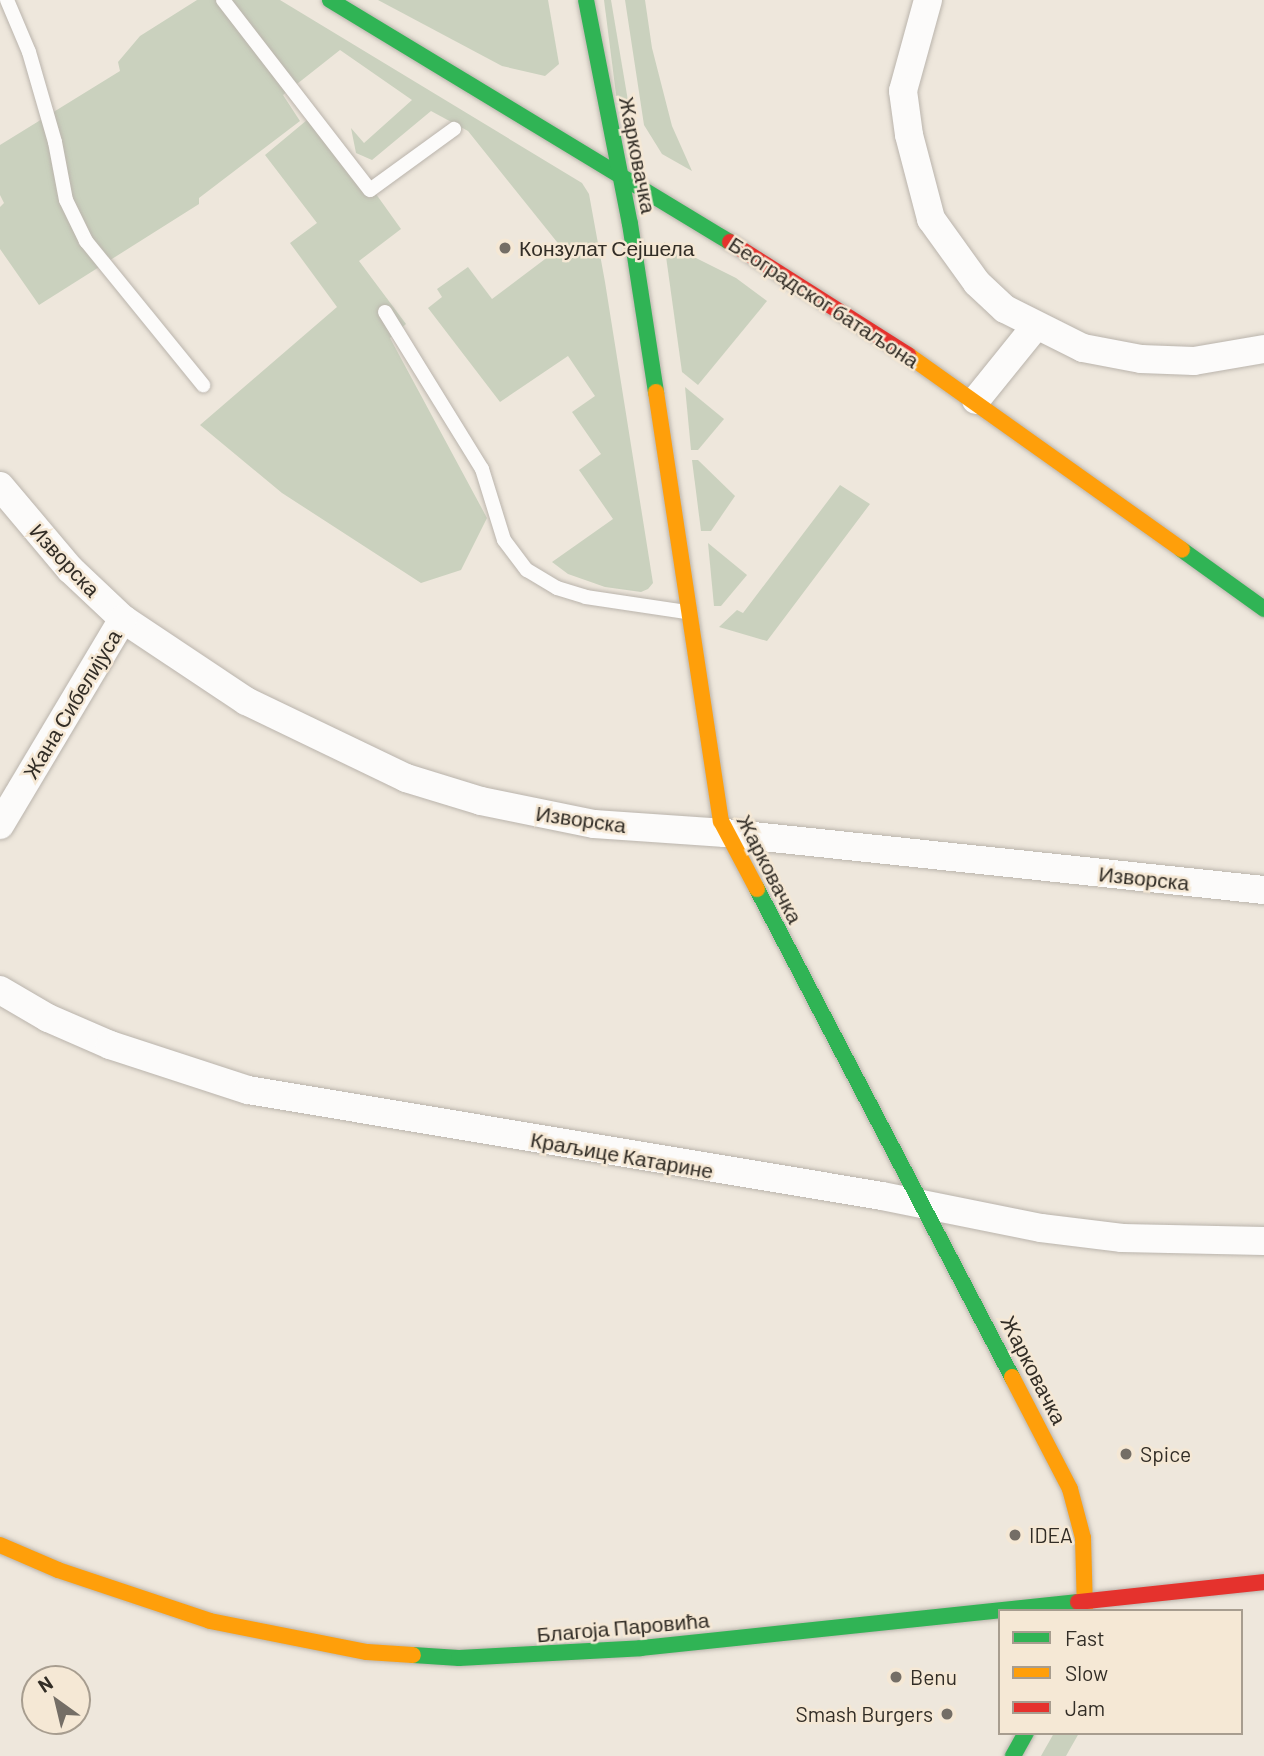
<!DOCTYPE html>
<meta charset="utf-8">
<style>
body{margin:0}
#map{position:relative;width:1264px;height:1756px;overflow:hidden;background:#eee7dc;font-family:Barlow,sans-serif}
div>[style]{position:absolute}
.green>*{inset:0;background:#cad1be}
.roads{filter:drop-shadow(0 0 2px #bab4ac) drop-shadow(0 0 2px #bab4ac)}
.lane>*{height:14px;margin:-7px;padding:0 7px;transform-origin:7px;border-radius:7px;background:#fcfbfa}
.street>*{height:28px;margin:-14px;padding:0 14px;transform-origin:14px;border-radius:14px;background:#fcfbfa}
.fast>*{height:16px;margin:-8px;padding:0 8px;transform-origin:8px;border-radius:8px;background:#30b455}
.slow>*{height:16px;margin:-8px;padding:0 8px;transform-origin:8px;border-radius:8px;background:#ff9f0a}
.jam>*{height:16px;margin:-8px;padding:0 8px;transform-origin:8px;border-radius:8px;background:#e5322d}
.dots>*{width:19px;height:19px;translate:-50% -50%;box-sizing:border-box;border:4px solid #f5e8d5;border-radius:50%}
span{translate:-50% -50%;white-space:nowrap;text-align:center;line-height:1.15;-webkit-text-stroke:5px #f5e8d5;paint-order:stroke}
.street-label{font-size:21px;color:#322d26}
.poi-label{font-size:21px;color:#322d26}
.left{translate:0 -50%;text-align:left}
.right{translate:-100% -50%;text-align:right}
.legend{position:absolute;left:998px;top:1609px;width:245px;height:126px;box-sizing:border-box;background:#f5e8d5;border:2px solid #a79d8f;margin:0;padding:9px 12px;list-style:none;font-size:21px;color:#322d26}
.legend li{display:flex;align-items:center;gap:14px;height:35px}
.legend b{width:35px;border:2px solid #a79d8f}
.north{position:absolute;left:21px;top:1665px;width:70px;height:70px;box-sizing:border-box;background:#f5e8d5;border:2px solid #a79d8f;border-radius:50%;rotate:326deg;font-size:19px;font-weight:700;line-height:28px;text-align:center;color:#322d26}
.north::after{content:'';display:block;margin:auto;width:24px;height:32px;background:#746e66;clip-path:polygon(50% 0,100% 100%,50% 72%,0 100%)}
</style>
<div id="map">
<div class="green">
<i style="clip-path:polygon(197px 0,280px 0,582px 183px,589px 194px,605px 282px,653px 583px,648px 589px,641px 592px,605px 587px,568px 574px,552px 562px,613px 519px,579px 470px,601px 454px,572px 412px,595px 396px,568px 356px,500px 402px,428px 308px,442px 297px,437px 289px,468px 267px,492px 299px,561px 247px,468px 131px,431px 111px,372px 160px,356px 153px,351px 128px,364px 143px,412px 100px,340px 50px,283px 95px,300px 121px,199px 198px,199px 204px,39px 305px,0 249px,0 207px,4px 203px,0 195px,0 145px,120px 71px,118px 62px,140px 36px)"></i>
<i style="clip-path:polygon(378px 0,548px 0,559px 64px,545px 76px,502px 66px)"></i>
<i style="clip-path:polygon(604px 0,611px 0,628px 101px,617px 102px)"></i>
<i style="clip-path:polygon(625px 0,645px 0,652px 48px,672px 126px,692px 171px,662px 154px,644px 125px)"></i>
<i style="clip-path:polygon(307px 120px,369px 198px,376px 194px,401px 229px,359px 261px,406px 324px,390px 338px,487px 518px,461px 570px,421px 583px,282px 493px,200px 425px,337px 307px,290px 243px,317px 223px,265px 155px)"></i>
<i style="clip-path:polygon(664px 242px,736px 278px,767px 301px,698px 385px,682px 372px)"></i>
<i style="clip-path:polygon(685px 387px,724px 419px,698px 450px,691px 450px)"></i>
<i style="clip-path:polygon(692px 460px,698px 460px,735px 496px,711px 531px,701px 531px)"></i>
<i style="clip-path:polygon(840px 485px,870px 504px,767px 641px,719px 627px,737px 610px,743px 613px)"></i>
<i style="clip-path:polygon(708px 543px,747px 575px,721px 606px,714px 606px)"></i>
<i style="clip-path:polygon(1054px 1733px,1079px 1733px,1066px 1756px,1041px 1756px)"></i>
</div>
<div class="roads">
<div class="lane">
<i style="left:7px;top:0;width:56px;rotate:67.1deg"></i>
<i style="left:29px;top:52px;width:94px;rotate:73.9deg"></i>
<i style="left:55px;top:142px;width:59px;rotate:79.3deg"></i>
<i style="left:66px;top:200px;width:46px;rotate:64deg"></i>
<i style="left:86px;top:241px;width:186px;rotate:50.9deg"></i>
<i style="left:223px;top:0;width:240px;rotate:52.3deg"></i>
<i style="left:370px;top:190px;width:104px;rotate:-36deg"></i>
<i style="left:385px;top:312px;width:185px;rotate:58.3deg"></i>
<i style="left:482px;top:469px;width:74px;rotate:72.8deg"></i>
<i style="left:504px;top:540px;width:38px;rotate:53deg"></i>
<i style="left:527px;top:570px;width:35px;rotate:31deg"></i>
<i style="left:557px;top:588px;width:30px;rotate:17deg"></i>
<i style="left:586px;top:597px;width:101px;rotate:8.5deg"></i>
</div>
<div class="street">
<i style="left:928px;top:0;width:94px;rotate:105.4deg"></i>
<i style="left:903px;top:91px;width:44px;rotate:82.2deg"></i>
<i style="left:909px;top:135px;width:87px;rotate:75.3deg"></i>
<i style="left:931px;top:219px;width:79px;rotate:54.3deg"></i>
<i style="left:977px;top:283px;width:38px;rotate:43deg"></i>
<i style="left:1005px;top:309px;width:87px;rotate:26.6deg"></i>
<i style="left:1083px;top:348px;width:59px;rotate:10.7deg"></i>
<i style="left:1141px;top:359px;width:53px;rotate:2.2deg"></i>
<i style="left:1194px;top:361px;width:71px;rotate:-9.7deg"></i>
<i style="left:976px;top:400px;width:94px;rotate:-51.1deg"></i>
<i style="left:0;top:486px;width:109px;rotate:49.9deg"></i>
<i style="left:70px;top:569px;width:73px;rotate:43.3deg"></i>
<i style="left:123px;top:619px;width:148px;rotate:33.7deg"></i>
<i style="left:246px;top:701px;width:178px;rotate:25.7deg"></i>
<i style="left:406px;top:778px;width:78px;rotate:17deg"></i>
<i style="left:481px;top:801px;width:115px;rotate:11.5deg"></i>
<i style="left:594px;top:824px;width:131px;rotate:3.9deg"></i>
<i style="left:725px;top:833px;width:542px;rotate:6.04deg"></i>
<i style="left:0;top:825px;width:240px;rotate:-59.2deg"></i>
<i style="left:0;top:990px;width:56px;rotate:30.3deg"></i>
<i style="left:48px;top:1018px;width:68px;rotate:23.5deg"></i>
<i style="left:110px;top:1045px;width:145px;rotate:18.1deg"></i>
<i style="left:248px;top:1090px;width:643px;rotate:9.49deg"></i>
<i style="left:882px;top:1196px;width:162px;rotate:11.4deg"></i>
<i style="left:1041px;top:1228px;width:82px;rotate:7deg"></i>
<i style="left:1122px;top:1238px;width:142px;rotate:1.2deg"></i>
</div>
<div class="fast">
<i style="left:330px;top:0;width:468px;rotate:31.2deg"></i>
<i style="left:586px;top:0;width:228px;rotate:78.9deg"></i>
<i style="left:630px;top:224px;width:170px;rotate:81.2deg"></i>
<i style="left:1182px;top:550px;width:101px;rotate:35.7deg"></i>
<i style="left:757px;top:889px;width:551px;rotate:62.41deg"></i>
<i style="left:413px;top:1655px;width:46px;rotate:3.7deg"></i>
<i style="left:459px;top:1658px;width:182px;rotate:-3.1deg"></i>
<i style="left:641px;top:1648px;width:439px;rotate:-6deg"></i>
<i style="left:1013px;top:1756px;width:26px;rotate:-61deg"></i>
</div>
<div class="slow">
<i style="left:908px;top:355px;width:336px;rotate:35.4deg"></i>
<i style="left:656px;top:392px;width:434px;rotate:81.4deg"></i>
<i style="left:721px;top:821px;width:77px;rotate:62.1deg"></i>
<i style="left:1012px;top:1377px;width:126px;rotate:62.6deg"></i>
<i style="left:1070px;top:1489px;width:51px;rotate:75.1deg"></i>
<i style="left:1083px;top:1538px;width:73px;rotate:88.4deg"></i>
<i style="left:0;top:1545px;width:63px;rotate:23.3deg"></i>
<i style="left:58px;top:1570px;width:160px;rotate:18.5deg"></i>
<i style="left:210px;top:1621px;width:160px;rotate:11.2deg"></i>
<i style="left:367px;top:1652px;width:46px;rotate:3.7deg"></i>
</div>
<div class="jam">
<i style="left:730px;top:242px;width:211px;rotate:32.4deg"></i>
<i style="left:1078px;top:1602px;width:187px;rotate:-6.1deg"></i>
</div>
</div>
<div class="dots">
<i style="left:505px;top:248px;background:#746e66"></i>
<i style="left:1126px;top:1454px;background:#746e66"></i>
<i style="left:1015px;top:1535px;background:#746e66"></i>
<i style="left:896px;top:1677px;background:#746e66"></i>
<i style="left:947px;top:1714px;background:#746e66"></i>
</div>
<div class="street-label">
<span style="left:638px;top:155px;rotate:79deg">Жарковачка</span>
<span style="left:824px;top:302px;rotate:33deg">Београдског батаљона</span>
<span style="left:65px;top:560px;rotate:47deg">Изворска</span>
<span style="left:72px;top:704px;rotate:-59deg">Жана Сибелијуса</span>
<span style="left:581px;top:819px;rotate:8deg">Изворска</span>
<span style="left:770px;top:869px;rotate:63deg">Жарковачка</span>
<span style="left:1144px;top:878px;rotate:6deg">Изворска</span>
<span style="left:622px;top:1155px;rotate:10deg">Краљице Катарине</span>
<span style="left:1034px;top:1370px;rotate:63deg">Жарковачка</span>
<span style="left:623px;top:1627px;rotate:-5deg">Благоја Паровића</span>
</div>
<div class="poi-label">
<span class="left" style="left:519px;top:248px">Конзулат Сејшела</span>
<span class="left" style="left:1140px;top:1454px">Spice</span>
<span class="left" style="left:1029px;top:1535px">IDEA</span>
<span class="left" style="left:910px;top:1677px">Benu</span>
<span class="right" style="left:933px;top:1714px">Smash Burgers</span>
</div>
<ul class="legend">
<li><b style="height:9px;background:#30b455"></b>Fast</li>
<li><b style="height:9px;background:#ff9f0a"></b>Slow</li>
<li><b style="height:9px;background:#e5322d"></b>Jam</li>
</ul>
<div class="north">N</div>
</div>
